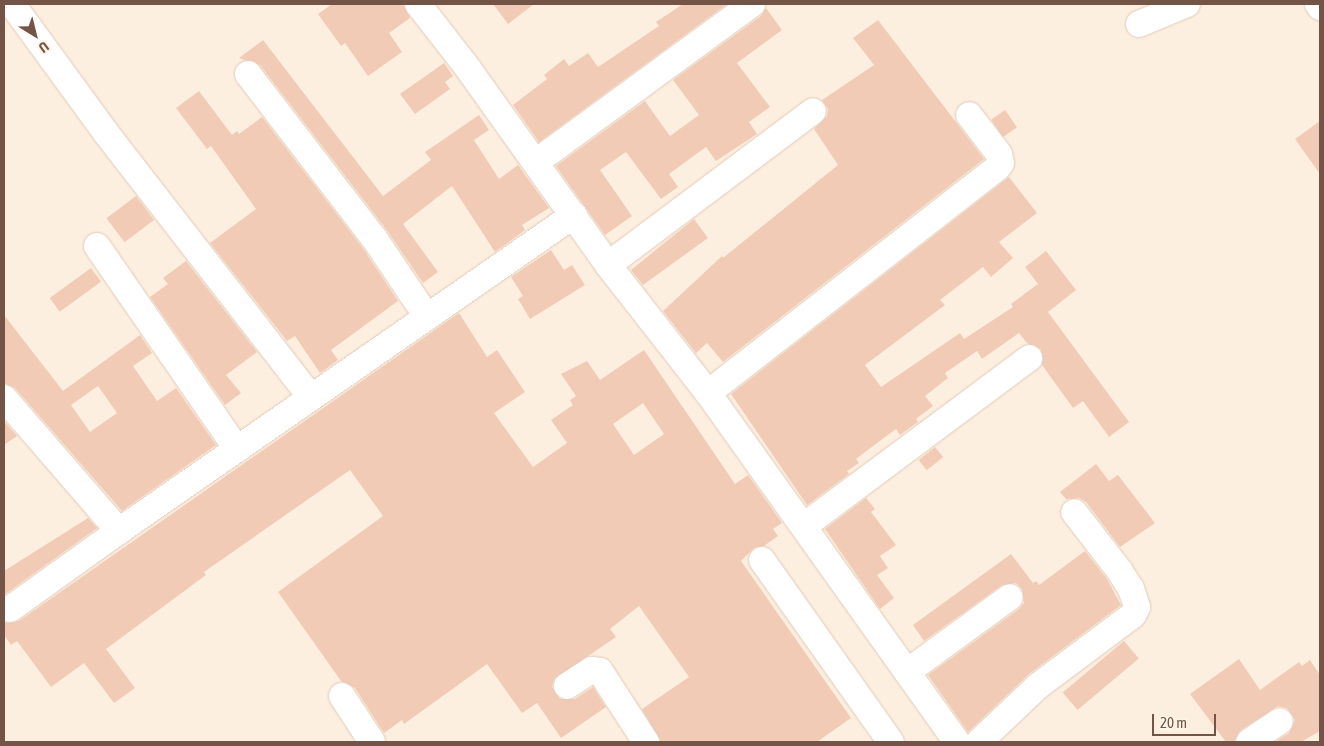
<!DOCTYPE html>
<style>
body{margin:0}
#map{position:relative;width:1324px;height:746px;overflow:hidden;background:#fdefdf;font-family:"Asap Condensed",sans-serif}
div>[style]{position:absolute}
.building>*{inset:0;background:#f2cbb6;transform-origin:0 0}
.roads{filter:drop-shadow(0 0 1px #e0cbbb) drop-shadow(0 0 1px #e0cbbb)}
.minor>*{height:26px;margin:-13px;padding:0 13px;transform-origin:13px;border-radius:13px;background:#fff}
span{translate:-50% -50%;white-space:nowrap;text-align:center;line-height:1.15;-webkit-text-stroke:4px #fff4e6;paint-order:stroke}
.frame{position:absolute;inset:0;border:5px solid #735447;pointer-events:none}
.north{position:absolute;left:10px;top:10px;width:50px;height:50px;-webkit-text-stroke:4px #fff4e6;paint-order:stroke;rotate:144deg;font-size:14px;font-weight:700;line-height:20px;text-align:center;color:#735447}
.north::after{content:'';display:block;margin:auto;width:18px;height:22px;background:#735447;clip-path:polygon(50% 0,100% 100%,50% 72%,0 100%)}
.scale{position:absolute;left:1152px;top:714px;width:64px;height:22px;box-sizing:border-box;border:2px solid #735447;border-top:0;padding-left:6px;font-size:15px;line-height:18px;white-space:nowrap;color:#735447;-webkit-text-stroke:4px #fff4e6;paint-order:stroke}
</style>
<div id="map">
<div class="building">
<i style="clip-path:polygon(332px 4px,403px 4px,410px 18px,389px 33px,402px 52px,368px 76px,345px 43px,341px 46px,318px 14px)"></i>
<i style="clip-path:polygon(493px 4px,534px 4px,508px 24px)"></i>
<i style="clip-path:polygon(683px 4px,727px 4px,539px 142px,513px 105px,547px 79px,544px 75px,564px 59px,569px 66px,588px 53px,598px 67px,659px 26px,656px 22px)"></i>
<i style="clip-path:polygon(766px 8px,782px 30px,737px 63px,770px 107px,749px 122px,757px 134px,716px 161px,706px 147px,669px 174px,678px 187px,661px 199px,626px 152px,600px 170px,632px 216px,605px 235px,556px 166px,645px 101px,670px 136px,699px 115px,673px 80px,761px 16px)"></i>
<i style="clip-path:polygon(878px 20px,984px 159px,723px 362px,707px 343px,696px 353px,663px 311px,722px 256px,723px 258px,838px 165px,814px 129px,827px 116px,828px 109px,822px 100px,874px 65px,853px 38px)"></i>
<i style="clip-path:polygon(263px 40px,383px 196px,431px 160px,425px 152px,479px 115px,489px 130px,474px 140px,499px 179px,518px 165px,549px 208px,522px 225px,525px 230px,495px 252px,452px 186px,403px 224px,438px 272px,423px 283px,386px 229px,260px 65px,239px 58px)"></i>
<i style="clip-path:polygon(444px 63px,453px 76px,445px 82px,450px 89px,415px 114px,400px 94px)"></i>
<i style="clip-path:polygon(199px 91px,232px 135px,237px 131px,239px 134px,262px 117px,362px 247px,398px 301px,331px 350px,338px 360px,320px 373px,295px 336px,287px 341px,210px 243px,256px 209px,211px 146px,207px 149px,176px 108px)"></i>
<i style="left:1005px;top:110px;width:21px;height:17px;rotate:55deg"></i>
<i style="clip-path:polygon(1320px 121px,1320px 174px,1295px 139px)"></i>
<i style="clip-path:polygon(1009px 177px,1037px 213px,999px 242px,1013px 258px,991px 277px,983px 267px,940px 300px,945px 305px,865px 365px,881px 387px,960px 333px,964px 339px,1013px 307px,1011px 304px,1038px 284px,1025px 267px,1046px 251px,1076px 290px,1048px 312px,1129px 422px,1109px 437px,1083px 401px,1073px 408px,1042px 365px,1041px 349px,1027px 343px,1019px 333px,982px 359px,977px 351px,945px 373px,948px 378px,925px 396px,933px 406px,916px 419px,918px 422px,900px 435px,896px 429px,869px 449px,856px 459px,859px 463px,847px 471px,849px 474px,807px 505px,731px 394px)"></i>
<i style="left:136px;top:196px;width:30px;height:37px;rotate:53deg"></i>
<i style="clip-path:polygon(694px 219px,708px 238px,643px 285px,631px 270px)"></i>
<i style="clip-path:polygon(551px 250px,564px 270px,572px 265px,585px 285px,530px 319px,518px 299px,523px 296px,511px 277px)"></i>
<i style="clip-path:polygon(186px 261px,257px 352px,226px 375px,241px 393px,225px 405px,150px 297px,168px 284px,163px 278px)"></i>
<i style="left:91px;top:268px;width:17px;height:51px;rotate:54deg"></i>
<i style="clip-path:polygon(evenodd,459px 313px,487px 357px,497px 350px,525px 392px,494px 413px,533px 467px,567px 443px,551px 420px,573px 405px,570px 400px,576px 396px,561px 374px,587px 361px,600px 380px,644px 350px,735px 484px,748px 475px,782px 523px,773px 529px,778px 536px,764px 546px,754px 548px,741px 561px,851px 718px,817px 742px,661px 742px,642px 709px,689px 677px,639px 606px,610px 629px,616px 637px,554px 679px,552px 687px,560px 699px,575px 699px,593px 687px,606px 707px,561px 738px,537px 703px,522px 713px,487px 664px,404px 724px,402px 720px,384px 733px,355px 688px,341px 681px,278px 592px,383px 516px,350px 470px,204px 572px,206px 575px,106px 649px,135px 688px,114px 703px,84px 663px,51px 687px,17px 641px,11px 645px,4px 635px,4px 623px,19px 621px,459px 313px,643px 403px,664px 434px,634px 455px,613px 424px,643px 403px)"></i>
<i style="clip-path:polygon(evenodd,4px 315px,63px 391px,140px 335px,152px 353px,133px 366px,157px 401px,176px 388px,216px 445px,122px 511px,15px 388px,4px 383px,4px 315px,98px 386px,117px 413px,90px 432px,71px 405px,98px 386px)"></i>
<i style="clip-path:polygon(4px 421px,17px 436px,4px 445px)"></i>
<i style="left:935px;top:447px;width:13px;height:21px;rotate:51deg"></i>
<i style="clip-path:polygon(1096px 464px,1109px 481px,1118px 475px,1155px 523px,1120px 547px,1086px 502px,1079px 498px,1066px 499px,1060px 492px)"></i>
<i style="clip-path:polygon(866px 498px,875px 509px,871px 512px,896px 545px,880px 556px,888px 568px,877px 575px,894px 598px,880px 609px,825px 529px)"></i>
<i style="clip-path:polygon(88px 518px,97px 528px,4px 595px,4px 571px)"></i>
<i style="clip-path:polygon(1085px 551px,1107px 579px,1121px 605px,1029px 674px,968px 732px,928px 675px,1019px 609px,1024px 603px,1022px 589px,1016px 583px,1002px 585px,924px 641px,913px 625px,1011px 554px,1033px 583px,1036px 581px,1039px 585px)"></i>
<i style="left:1124px;top:641px;width:23px;height:80px;rotate:50deg"></i>
<i style="clip-path:polygon(1239px 659px,1260px 690px,1299px 662px,1302px 666px,1310px 660px,1320px 675px,1320px 731px,1301px 742px,1275px 742px,1289px 733px,1295px 720px,1287px 708px,1278px 706px,1241px 730px,1234px 742px,1226px 742px,1190px 694px)"></i>
</div>
<div class="roads">
<div class="minor">
<i style="left:12px;top:4px;width:160px;rotate:53.9deg"></i>
<i style="left:106px;top:133px;width:334px;rotate:52.2deg"></i>
<i style="left:418px;top:4px;width:80px;rotate:52.1deg"></i>
<i style="left:467px;top:67px;width:243px;rotate:54.5deg"></i>
<i style="left:608px;top:265px;width:162px;rotate:52deg"></i>
<i style="left:708px;top:393px;width:429px;rotate:54.5deg"></i>
<i style="left:1318px;top:4px;width:4px;rotate:56deg"></i>
<i style="left:1139px;top:24px;width:52px;rotate:-22.6deg"></i>
<i style="left:248px;top:74px;width:207px;rotate:52.5deg"></i>
<i style="left:374px;top:238px;width:95px;rotate:56.1deg"></i>
<i style="left:536px;top:162px;width:268px;rotate:-36.2deg"></i>
<i style="left:97px;top:246px;width:247px;rotate:55.4deg"></i>
<i style="left:608px;top:265px;width:256px;rotate:-36.9deg"></i>
<i style="left:708px;top:393px;width:366px;rotate:-37.9deg"></i>
<i style="left:997px;top:168px;width:6px;rotate:-51deg"></i>
<i style="left:1001px;top:163px;width:9px;rotate:-103deg"></i>
<i style="left:999px;top:154px;width:49px;rotate:-127.6deg"></i>
<i style="left:4px;top:398px;width:176px;rotate:49.2deg"></i>
<i style="left:119px;top:531px;width:554px;rotate:-34.78deg"></i>
<i style="left:804px;top:526px;width:281px;rotate:-36.7deg"></i>
<i style="left:762px;top:560px;width:223px;rotate:54.7deg"></i>
<i style="left:10px;top:609px;width:134px;rotate:-35.6deg"></i>
<i style="left:907px;top:672px;width:127px;rotate:-36.1deg"></i>
<i style="left:567px;top:686px;width:30px;rotate:-33deg"></i>
<i style="left:592px;top:670px;width:8px;rotate:7deg"></i>
<i style="left:600px;top:671px;width:85px;rotate:57.1deg"></i>
<i style="left:342px;top:696px;width:55px;rotate:56.9deg"></i>
<i style="left:979px;top:742px;width:81px;rotate:-43.5deg"></i>
<i style="left:1038px;top:686px;width:119px;rotate:-36.8deg"></i>
<i style="left:1133px;top:615px;width:9px;rotate:-63deg"></i>
<i style="left:1137px;top:607px;width:19px;rotate:-108deg"></i>
<i style="left:1131px;top:589px;width:22px;rotate:-122deg"></i>
<i style="left:1119px;top:570px;width:73px;rotate:-127.8deg"></i>
<i style="left:1249px;top:742px;width:37px;rotate:-34deg"></i>
</div>
</div>
<div class="frame"></div>
<div class="north">U</div>
<div class="scale">20 m</div>
</div>
